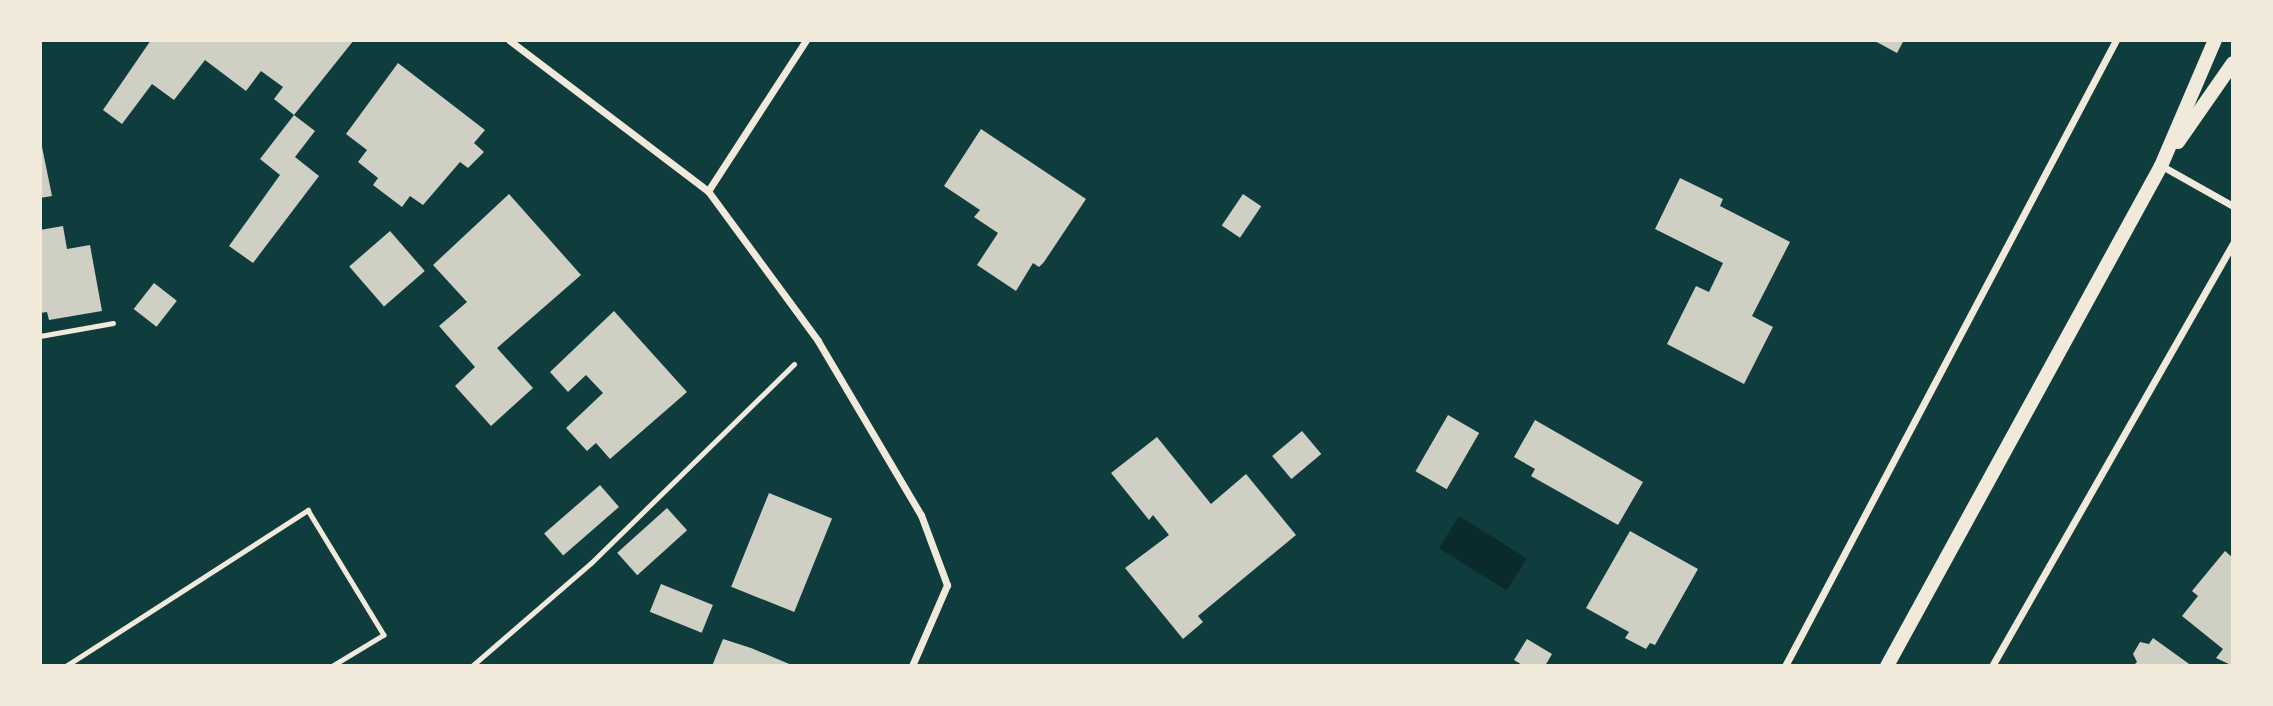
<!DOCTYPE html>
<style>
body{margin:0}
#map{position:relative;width:2273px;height:706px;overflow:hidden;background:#0f3d3e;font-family:Mulish,sans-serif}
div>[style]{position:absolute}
.water>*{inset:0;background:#0a2a2b;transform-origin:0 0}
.building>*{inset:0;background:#cfcfc3;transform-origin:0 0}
.path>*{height:4.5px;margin:-2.25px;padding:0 2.25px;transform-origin:2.25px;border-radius:2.25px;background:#f1e9da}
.minor>*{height:7px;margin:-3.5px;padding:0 3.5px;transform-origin:3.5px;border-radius:3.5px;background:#f1e9da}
.secondary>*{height:14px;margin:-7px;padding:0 7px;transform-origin:7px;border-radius:7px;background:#f1e9da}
span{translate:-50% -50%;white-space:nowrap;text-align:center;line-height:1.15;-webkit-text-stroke:6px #f1e9da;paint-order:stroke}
.frame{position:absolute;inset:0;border:42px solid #f1e9da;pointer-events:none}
</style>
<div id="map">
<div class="water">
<i style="left:1459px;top:516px;width:80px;height:38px;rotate:32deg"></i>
</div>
<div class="building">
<i style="clip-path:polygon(151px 40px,354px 40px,294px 115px,315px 131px,295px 157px,319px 176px,253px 263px,229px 246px,280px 175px,260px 159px,294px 115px,274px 99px,283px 87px,261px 71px,246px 91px,205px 60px,174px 100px,152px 84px,122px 124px,103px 110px)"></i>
<i style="clip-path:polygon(1873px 40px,1904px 40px,1897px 53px)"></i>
<i style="clip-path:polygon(398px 63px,485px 130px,474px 143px,484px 152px,468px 168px,460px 162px,423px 205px,410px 196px,402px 207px,373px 185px,378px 178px,358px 162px,367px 150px,346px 134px)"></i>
<i style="clip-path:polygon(981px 129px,1086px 199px,1044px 262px,1039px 267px,1033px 263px,1016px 291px,977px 265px,998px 233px,974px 217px,980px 210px,944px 186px)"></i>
<i style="clip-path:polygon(40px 137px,52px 196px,40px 198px)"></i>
<i style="clip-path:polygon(1680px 178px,1723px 199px,1720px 206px,1790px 242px,1752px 316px,1773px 327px,1744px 384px,1667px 344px,1696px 286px,1709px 292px,1723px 263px,1655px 229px)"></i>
<i style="clip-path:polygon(509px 194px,581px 275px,497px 348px,533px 388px,491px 426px,455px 386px,475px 367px,439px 326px,467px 302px,433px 265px)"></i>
<i style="left:1243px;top:194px;width:22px;height:38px;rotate:34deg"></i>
<i style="clip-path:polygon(63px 226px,67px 249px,90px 245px,102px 311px,49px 320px,47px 312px,40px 313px,40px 230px)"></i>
<i style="left:390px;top:231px;width:53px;height:54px;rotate:49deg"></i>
<i style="left:154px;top:283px;width:29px;height:33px;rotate:38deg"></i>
<i style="clip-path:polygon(614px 311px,687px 392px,610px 459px,596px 443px,587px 451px,566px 428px,603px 393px,586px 375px,568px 392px,550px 372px)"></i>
<i style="left:1448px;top:415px;width:36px;height:65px;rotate:30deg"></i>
<i style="clip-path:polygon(1535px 420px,1643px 482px,1618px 525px,1531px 476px,1535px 469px,1514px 457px)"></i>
<i style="left:1302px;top:431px;width:30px;height:39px;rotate:50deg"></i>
<i style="clip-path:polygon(1157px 437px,1211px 504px,1246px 474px,1296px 535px,1198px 616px,1203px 622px,1183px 639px,1125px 568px,1169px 535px,1153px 515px,1149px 520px,1111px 473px)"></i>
<i style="left:600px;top:485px;width:29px;height:74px;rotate:49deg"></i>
<i style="left:769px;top:493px;width:68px;height:101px;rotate:22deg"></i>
<i style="left:667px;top:508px;width:30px;height:67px;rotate:48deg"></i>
<i style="clip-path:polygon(1630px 531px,1698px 569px,1655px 645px,1650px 643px,1646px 649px,1625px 638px,1629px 632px,1586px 608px)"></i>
<i style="clip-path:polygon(2225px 551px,2233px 558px,2233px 666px,2216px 658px,2223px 649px,2182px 616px,2198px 596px,2192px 591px)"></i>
<i style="left:661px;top:584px;width:56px;height:30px;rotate:22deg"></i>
<i style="clip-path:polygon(2153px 638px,2192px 666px,2133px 666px,2137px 662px,2133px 654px,2140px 642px,2149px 644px)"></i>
<i style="clip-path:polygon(723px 639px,751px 648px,794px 666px,712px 666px)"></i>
<i style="clip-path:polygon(1527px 639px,1552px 654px,1545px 666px,1524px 666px,1514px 660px)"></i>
</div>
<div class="path">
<i style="left:40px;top:336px;width:74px;rotate:-10.1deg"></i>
<i style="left:66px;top:666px;width:288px;rotate:-32.8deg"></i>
<i style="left:308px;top:510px;width:146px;rotate:58.7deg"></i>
<i style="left:384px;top:635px;width:60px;rotate:148.7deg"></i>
<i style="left:472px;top:666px;width:157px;rotate:-40.9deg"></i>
<i style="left:591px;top:563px;width:284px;rotate:-44.4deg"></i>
</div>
<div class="minor">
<i style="left:509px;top:40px;width:250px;rotate:37.2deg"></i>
<i style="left:708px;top:191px;width:186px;rotate:53.7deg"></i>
<i style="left:818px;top:341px;width:202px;rotate:59.4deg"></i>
<i style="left:921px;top:515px;width:75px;rotate:69.6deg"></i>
<i style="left:947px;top:585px;width:88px;rotate:113.4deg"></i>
<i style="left:2162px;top:166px;width:81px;rotate:29.4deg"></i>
<i style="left:708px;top:191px;width:180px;rotate:-57deg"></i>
<i style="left:1785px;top:666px;width:708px;rotate:-62.13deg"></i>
<i style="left:1992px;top:666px;width:487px;rotate:-60.3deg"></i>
</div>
<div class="secondary">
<i style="left:2178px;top:142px;width:96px;rotate:-55.2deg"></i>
<i style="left:1887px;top:666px;width:570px;rotate:-61.28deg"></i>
<i style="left:2161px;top:166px;width:137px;rotate:-66.8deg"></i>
</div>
<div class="frame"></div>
</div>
